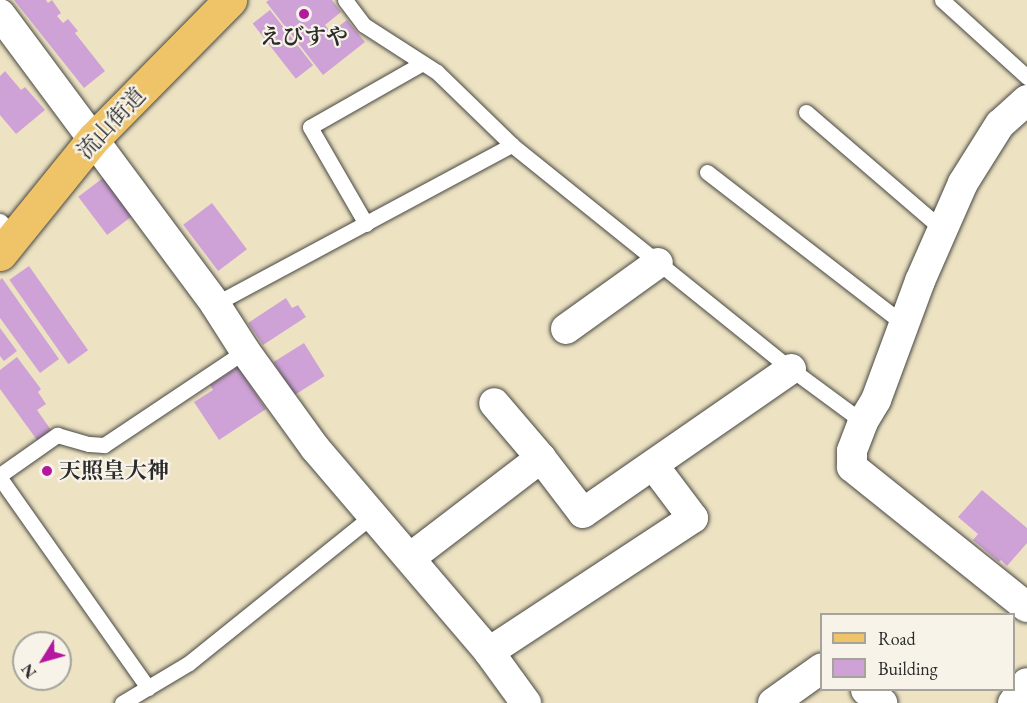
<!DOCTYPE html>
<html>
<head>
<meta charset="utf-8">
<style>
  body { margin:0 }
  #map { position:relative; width:1027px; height:703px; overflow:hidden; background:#ede3c3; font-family:"EB Garamond","Noto Serif JP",serif }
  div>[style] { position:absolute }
  .building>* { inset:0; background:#cea2d6; transform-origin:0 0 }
  .roads { filter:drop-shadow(0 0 2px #484742) drop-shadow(0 0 2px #484742) }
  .lane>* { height:15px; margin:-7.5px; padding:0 7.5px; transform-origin:7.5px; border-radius:7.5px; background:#fff }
  .street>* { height:30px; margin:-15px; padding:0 15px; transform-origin:15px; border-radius:15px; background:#fff }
  .primary>* { height:33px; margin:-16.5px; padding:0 16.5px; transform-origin:16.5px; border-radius:16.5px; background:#efc469 }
  .dots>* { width:16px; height:16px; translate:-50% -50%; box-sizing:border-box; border:3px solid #f7f3e8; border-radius:50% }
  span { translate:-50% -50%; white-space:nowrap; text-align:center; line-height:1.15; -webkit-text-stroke:4.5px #f7f3e8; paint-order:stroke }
  .poi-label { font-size:22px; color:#2b2b2b; font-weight:700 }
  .left { translate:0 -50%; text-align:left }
  .street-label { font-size:22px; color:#2b2b2b }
  .legend { position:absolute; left:820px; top:613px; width:195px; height:78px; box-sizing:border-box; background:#f7f3e8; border:2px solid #a5a39c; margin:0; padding:8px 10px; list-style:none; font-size:18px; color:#2b2b2b }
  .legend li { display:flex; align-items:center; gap:12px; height:30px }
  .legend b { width:30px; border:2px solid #a5a39c }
  .north { position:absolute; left:12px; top:631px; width:60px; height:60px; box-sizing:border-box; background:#f7f3e8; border:2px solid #a5a39c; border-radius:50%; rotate:233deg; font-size:16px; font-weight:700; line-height:24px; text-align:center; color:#2b2b2b }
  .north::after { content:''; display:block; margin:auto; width:21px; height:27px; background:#b5179e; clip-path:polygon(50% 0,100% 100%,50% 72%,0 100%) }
</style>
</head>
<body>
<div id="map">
  <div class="building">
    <i style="clip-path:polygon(14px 0,46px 0,48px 3px,52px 0,61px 13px,57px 16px,63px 23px,68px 19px,78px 31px,75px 33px,105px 71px,84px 88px)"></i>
    <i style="clip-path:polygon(269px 0,332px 0,341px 12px,325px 25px,331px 32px,347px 20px,365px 42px,323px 75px,266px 2px)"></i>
    <i style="left:270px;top:10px;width:70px;height:22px;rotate:52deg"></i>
    <i style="clip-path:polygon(5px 71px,21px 90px,25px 87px,45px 110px,16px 134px,0 115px,0 76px)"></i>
    <i style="left:103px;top:178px;width:48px;height:31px;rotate:53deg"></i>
    <i style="left:212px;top:203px;width:58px;height:36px;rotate:53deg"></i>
    <i style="left:29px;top:266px;width:103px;height:24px;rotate:55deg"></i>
    <i style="clip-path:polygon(2px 278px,59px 359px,40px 373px,0 318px,0 280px)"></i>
    <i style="clip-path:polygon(286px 298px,292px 308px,298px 305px,306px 317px,263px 345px,248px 323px)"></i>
    <i style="clip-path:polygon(0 328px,17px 351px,4px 361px,0 356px)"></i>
    <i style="left:304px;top:343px;width:39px;height:36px;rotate:58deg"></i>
    <i style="clip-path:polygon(17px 357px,41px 389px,38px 392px,46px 404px,37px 410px,51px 430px,37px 440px,0 389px,0 370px)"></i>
    <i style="clip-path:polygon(238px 367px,266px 409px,219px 440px,194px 402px,213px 390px,210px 385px)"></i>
    <i style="clip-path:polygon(982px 490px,1027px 528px,1027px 543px,1007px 566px,1001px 560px,999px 562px,973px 540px,978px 534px,958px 517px)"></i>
  </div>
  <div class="roads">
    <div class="lane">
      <i style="left:345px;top:0;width:31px;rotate:53deg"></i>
      <i style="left:364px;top:25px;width:87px;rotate:32.8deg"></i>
      <i style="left:437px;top:72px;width:105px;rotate:44.2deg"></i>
      <i style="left:512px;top:145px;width:358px;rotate:38.8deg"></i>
      <i style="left:791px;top:369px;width:89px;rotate:36.4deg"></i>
      <i style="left:942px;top:0;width:115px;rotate:42.2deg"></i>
      <i style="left:806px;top:112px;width:179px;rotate:40.7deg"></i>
      <i style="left:707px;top:172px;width:249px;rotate:37.7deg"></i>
      <i style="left:0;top:221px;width:21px;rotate:45deg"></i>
      <i style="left:366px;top:224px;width:112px;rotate:-120deg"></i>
      <i style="left:310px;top:127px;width:128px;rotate:-29.6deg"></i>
      <i style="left:215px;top:304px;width:337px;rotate:-28.2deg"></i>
      <i style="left:0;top:475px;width:70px;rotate:-35.1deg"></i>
      <i style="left:57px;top:435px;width:33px;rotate:16deg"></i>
      <i style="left:89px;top:444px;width:15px;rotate:4deg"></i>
      <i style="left:104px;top:445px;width:169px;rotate:-33.7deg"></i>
      <i style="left:0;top:478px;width:257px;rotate:54.8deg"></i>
      <i style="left:122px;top:703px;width:78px;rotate:-30.8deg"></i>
      <i style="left:189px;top:663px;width:236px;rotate:-38.8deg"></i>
    </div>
    <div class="street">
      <i style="left:0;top:14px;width:361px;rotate:53.4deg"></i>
      <i style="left:215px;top:304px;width:56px;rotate:57.4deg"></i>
      <i style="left:245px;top:351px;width:120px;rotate:54.2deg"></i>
      <i style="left:315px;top:448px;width:268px;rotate:49.5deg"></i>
      <i style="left:489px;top:652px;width:63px;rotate:54deg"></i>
      <i style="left:1027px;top:100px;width:36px;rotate:138deg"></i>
      <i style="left:1000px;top:124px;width:70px;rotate:122.1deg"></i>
      <i style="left:963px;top:183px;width:107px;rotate:113.7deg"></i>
      <i style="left:920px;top:281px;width:127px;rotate:110.3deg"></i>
      <i style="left:876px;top:400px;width:26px;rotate:121deg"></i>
      <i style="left:863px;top:422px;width:31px;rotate:111deg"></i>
      <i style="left:852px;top:451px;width:16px;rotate:90deg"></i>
      <i style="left:852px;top:467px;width:224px;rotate:38.7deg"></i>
      <i style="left:566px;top:329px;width:113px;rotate:-35.7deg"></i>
      <i style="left:541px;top:458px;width:69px;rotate:52.6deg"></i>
      <i style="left:583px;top:513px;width:253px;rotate:-34.7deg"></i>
      <i style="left:410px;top:558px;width:165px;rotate:-37.4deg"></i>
      <i style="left:541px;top:458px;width:72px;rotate:-130.5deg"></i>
      <i style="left:489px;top:652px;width:244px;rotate:-33.3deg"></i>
      <i style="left:693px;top:518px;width:66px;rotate:-127deg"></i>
      <i style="left:866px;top:690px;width:21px;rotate:39deg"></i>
      <i style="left:773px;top:703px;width:60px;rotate:-35.5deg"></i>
      <i style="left:1013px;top:703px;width:24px;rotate:-55deg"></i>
    </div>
    <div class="primary">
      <i style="left:0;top:254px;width:149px;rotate:-51deg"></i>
      <i style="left:94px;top:138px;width:194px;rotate:-45.4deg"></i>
    </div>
  </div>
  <div class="dots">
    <i style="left:304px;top:14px;background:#b5179e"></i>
    <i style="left:47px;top:471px;background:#b5179e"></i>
  </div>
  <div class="poi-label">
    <span style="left:304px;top:37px">えびすや</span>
    <span class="left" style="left:59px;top:471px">天照皇大神</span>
  </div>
  <div class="street-label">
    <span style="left:111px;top:123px;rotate:-47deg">流山街道</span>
  </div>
  <ul class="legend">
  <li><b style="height:8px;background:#efc469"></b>Road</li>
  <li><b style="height:16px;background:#cea2d6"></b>Building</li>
  </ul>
  <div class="north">N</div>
</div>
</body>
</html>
